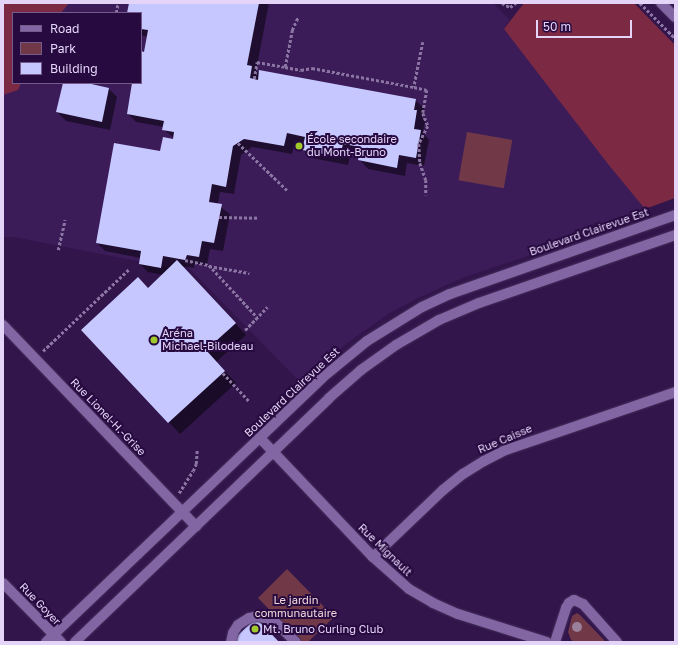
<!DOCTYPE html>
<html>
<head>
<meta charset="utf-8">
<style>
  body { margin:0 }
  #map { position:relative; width:678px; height:645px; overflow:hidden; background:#31154b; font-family:"Golos Text",sans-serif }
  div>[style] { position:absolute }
  .built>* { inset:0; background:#3b1c59 }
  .green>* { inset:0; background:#713948; transform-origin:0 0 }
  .forest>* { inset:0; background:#7c2a44 }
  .shadow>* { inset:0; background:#0007 }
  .building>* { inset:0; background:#c6c7ff }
  .path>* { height:2.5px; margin-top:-1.25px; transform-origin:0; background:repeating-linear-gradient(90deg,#8b75a2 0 3px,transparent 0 5px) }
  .roads { filter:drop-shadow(0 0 1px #462f5c) drop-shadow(0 0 1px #462f5c) }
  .minor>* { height:10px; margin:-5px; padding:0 5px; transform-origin:5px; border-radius:5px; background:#8266a4 }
  .trees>* { width:10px; height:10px; margin:-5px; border-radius:50%; background:#9b809b }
  .dots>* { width:11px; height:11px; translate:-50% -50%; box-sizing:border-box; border:2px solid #270a40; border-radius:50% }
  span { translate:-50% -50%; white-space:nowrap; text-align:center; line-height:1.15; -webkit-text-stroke:4px #270a40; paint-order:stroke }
  .poi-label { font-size:11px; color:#e4d5f8 }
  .left { translate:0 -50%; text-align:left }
  .street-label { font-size:11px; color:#e4d5f8 }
  .park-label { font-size:11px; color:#f1d7dc }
  .frame { position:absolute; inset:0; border:4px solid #e4d5f8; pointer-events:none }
  .legend { position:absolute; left:12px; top:12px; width:130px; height:72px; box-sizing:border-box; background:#270a40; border:1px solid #735b8a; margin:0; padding:5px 7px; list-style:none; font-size:12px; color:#e4d5f8 }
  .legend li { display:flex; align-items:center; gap:8px; height:20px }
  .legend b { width:20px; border:1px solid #735b8a }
  .scale { position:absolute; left:536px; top:20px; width:96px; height:18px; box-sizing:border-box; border:2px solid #e4d5f8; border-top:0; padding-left:5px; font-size:12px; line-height:14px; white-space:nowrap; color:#e4d5f8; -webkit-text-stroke:3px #270a40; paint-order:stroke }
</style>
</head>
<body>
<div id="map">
  <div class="built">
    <i style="clip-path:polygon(evenodd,3px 3px,493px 3px,510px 20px,504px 29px,645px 209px,601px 224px,597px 222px,547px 245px,545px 250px,462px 278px,414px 300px,388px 314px,346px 344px,301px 383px,184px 263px,177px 262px,168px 267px,14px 237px,3px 237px,3px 3px,13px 13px,141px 13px,141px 83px,13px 83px,13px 13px)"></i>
  </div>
  <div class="green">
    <i style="left:467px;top:132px;width:46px;height:49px;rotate:10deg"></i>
    <i style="clip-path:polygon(287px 569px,334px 617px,308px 642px,301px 642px,258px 598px)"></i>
    <i style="clip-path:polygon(577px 613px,580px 615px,606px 642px,576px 642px,571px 640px,568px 632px,572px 616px)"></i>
  </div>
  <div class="forest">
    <i style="clip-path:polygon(3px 3px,69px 3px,61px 13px,13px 13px,13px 83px,21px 83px,18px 90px,3px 95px)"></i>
    <i style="clip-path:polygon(524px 3px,634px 3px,675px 45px,675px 198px,645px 209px,608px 164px,504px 29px)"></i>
  </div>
  <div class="shadow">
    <i style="clip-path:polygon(130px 3px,269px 3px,256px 71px,260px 74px,415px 100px,424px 108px,422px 117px,425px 120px,423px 133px,429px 140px,424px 166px,407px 163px,405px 176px,368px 169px,360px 160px,361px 153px,351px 152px,348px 165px,312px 158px,303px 150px,304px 143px,295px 141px,292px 154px,252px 147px,241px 155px,234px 194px,220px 192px,218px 205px,230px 214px,223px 251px,210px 249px,207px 265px,195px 263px,194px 268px,182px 266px,246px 335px,216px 362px,236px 383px,180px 434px,82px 330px,148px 289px,163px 275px,148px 272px,140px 264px,141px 258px,105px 251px,97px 243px,161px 152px,174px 138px,163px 129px,164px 127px,136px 122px,128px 114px,133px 86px,130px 83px,141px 83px,141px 52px,145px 53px,148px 37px,141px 35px,141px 13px,128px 13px)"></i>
    <i style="clip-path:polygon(64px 83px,82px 83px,109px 89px,117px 97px,110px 130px,66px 121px,57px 112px)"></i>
  </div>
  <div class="building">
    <i style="clip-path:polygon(129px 3px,259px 3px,247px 65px,252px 66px,250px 78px,258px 80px,259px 70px,416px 99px,414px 110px,417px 110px,414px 129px,421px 130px,416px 158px,399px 155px,397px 168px,358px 160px,361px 147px,343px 144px,340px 157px,302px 150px,305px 137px,287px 133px,284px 146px,244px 139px,233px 146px,226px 187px,212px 184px,209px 202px,222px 204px,214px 243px,202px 241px,199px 257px,187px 255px,185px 260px,163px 256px,161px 268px,139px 264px,141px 251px,96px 243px,114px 143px,160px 151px,163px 137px,173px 139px,174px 132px,162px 130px,164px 121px,127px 114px,132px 83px,141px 83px,141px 51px,144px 52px,148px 30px,141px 29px,141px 13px,127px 13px)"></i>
    <i style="clip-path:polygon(63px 83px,87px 83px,109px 88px,102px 122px,56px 112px)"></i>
    <i style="clip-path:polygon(177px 260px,236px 323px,206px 350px,225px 371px,168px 423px,81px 330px,138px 277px,148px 288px)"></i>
    <i style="clip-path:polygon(256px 618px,279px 642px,236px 642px,234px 639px)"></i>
  </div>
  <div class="path">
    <i style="left:502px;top:3px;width:9px;rotate:27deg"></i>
    <i style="left:510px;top:7px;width:7px;rotate:-34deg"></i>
    <i style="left:640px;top:3px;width:49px;rotate:45deg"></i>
    <i style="left:116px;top:13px;width:10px;rotate:-79deg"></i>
    <i style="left:423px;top:42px;width:46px;rotate:101.3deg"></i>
    <i style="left:414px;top:87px;width:13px;rotate:13deg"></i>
    <i style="left:427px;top:90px;width:23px;rotate:100deg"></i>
    <i style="left:423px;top:113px;width:14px;rotate:69deg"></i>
    <i style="left:428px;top:126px;width:20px;rotate:117deg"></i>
    <i style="left:419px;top:144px;width:19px;rotate:87deg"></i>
    <i style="left:420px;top:163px;width:18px;rotate:71deg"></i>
    <i style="left:426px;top:180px;width:15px;rotate:90deg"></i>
    <i style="left:285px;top:67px;width:16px;rotate:11deg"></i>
    <i style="left:301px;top:70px;width:11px;rotate:-10deg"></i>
    <i style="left:312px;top:68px;width:104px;rotate:10.6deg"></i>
    <i style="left:254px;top:79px;width:17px;rotate:-80deg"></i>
    <i style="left:257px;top:62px;width:28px;rotate:10deg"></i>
    <i style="left:285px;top:67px;width:38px;rotate:-79deg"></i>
    <i style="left:292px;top:30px;width:14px;rotate:-65deg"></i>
    <i style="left:238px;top:143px;width:68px;rotate:43.8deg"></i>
    <i style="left:219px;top:217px;width:39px;rotate:1deg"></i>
    <i style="left:58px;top:250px;width:31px;rotate:-77deg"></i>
    <i style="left:185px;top:260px;width:25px;rotate:12deg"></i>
    <i style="left:209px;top:265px;width:71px;rotate:47.3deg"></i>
    <i style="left:209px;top:266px;width:41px;rotate:9.9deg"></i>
    <i style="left:245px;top:330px;width:32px;rotate:-46deg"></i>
    <i style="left:43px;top:351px;width:119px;rotate:-43.6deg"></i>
    <i style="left:223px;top:373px;width:38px;rotate:47deg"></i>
    <i style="left:179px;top:493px;width:26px;rotate:-58deg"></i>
    <i style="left:193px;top:471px;width:8px;rotate:-67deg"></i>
    <i style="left:196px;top:464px;width:15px;rotate:-86deg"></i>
  </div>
  <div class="roads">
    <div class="minor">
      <i style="left:661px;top:3px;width:20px;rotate:45deg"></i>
      <i style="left:3px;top:325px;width:279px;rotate:46.2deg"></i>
      <i style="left:260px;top:438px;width:164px;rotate:46.5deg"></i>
      <i style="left:373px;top:557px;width:48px;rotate:41.6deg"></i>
      <i style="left:409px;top:589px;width:28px;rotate:30deg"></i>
      <i style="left:433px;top:603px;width:27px;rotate:24deg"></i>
      <i style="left:458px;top:614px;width:93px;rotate:17.5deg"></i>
      <i style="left:373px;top:557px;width:97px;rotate:-43.7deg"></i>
      <i style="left:443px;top:490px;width:26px;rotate:-39deg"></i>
      <i style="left:463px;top:474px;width:25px;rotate:-32deg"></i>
      <i style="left:484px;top:461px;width:25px;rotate:-27deg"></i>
      <i style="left:506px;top:450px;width:179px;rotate:-18.9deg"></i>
      <i style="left:3px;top:583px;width:83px;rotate:45.5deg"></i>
      <i style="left:46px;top:642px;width:382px;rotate:-43.7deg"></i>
      <i style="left:322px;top:378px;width:58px;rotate:-39.4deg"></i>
      <i style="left:367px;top:341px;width:65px;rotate:-31.7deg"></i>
      <i style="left:422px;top:307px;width:31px;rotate:-25deg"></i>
      <i style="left:450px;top:294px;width:238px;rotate:-19.3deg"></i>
      <i style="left:75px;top:642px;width:352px;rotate:-43.8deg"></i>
      <i style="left:329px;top:398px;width:43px;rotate:-41.2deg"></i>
      <i style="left:361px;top:370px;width:43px;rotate:-35.5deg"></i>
      <i style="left:396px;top:345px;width:50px;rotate:-30.2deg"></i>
      <i style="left:439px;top:320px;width:43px;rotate:-23deg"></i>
      <i style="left:479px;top:303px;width:207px;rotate:-19.1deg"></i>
      <i style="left:231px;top:642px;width:9px;rotate:-77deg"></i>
      <i style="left:233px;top:633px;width:9px;rotate:-58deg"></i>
      <i style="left:238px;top:625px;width:13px;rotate:-32deg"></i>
      <i style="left:249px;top:618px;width:9px;rotate:-13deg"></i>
      <i style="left:258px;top:616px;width:18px;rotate:19deg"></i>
      <i style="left:275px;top:622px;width:29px;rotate:44deg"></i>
      <i style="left:555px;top:642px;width:36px;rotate:-72deg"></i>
      <i style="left:566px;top:608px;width:6px;rotate:-59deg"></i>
      <i style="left:569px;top:603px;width:6px;rotate:-31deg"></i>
      <i style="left:574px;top:600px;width:10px;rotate:24deg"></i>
      <i style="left:583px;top:604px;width:51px;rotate:48.2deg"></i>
    </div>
  </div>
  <div class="trees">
    <i style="left:577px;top:627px"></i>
  </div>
  <div class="dots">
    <i style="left:299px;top:146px;background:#a0c92c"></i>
    <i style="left:154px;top:340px;background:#a0c92c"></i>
    <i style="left:255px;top:629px;background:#a0c92c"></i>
  </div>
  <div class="poi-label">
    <span class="left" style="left:307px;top:146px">École secondaire<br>du Mont-Bruno</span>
    <span class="left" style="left:162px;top:340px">Aréna<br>Michael-Bilodeau</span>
    <span class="left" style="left:263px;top:629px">Mt. Bruno Curling Club</span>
  </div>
  <div class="street-label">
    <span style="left:589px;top:232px;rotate:-19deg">Boulevard Clairevue Est</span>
    <span style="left:292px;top:392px;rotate:-43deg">Boulevard Clairevue Est</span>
    <span style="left:108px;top:417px;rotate:46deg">Rue Lionel-H.-Grise</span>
    <span style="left:505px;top:439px;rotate:-23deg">Rue Caisse</span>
    <span style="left:385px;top:550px;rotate:44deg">Rue Mignault</span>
    <span style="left:40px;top:604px;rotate:46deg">Rue Goyer</span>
  </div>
  <div class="park-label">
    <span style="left:296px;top:607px">Le jardin<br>communautaire</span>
  </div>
  <div class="frame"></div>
  <ul class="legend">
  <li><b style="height:5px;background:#8266a4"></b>Road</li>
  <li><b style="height:11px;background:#713948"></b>Park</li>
  <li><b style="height:11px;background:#c6c7ff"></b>Building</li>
  </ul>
  <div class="scale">50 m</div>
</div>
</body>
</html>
